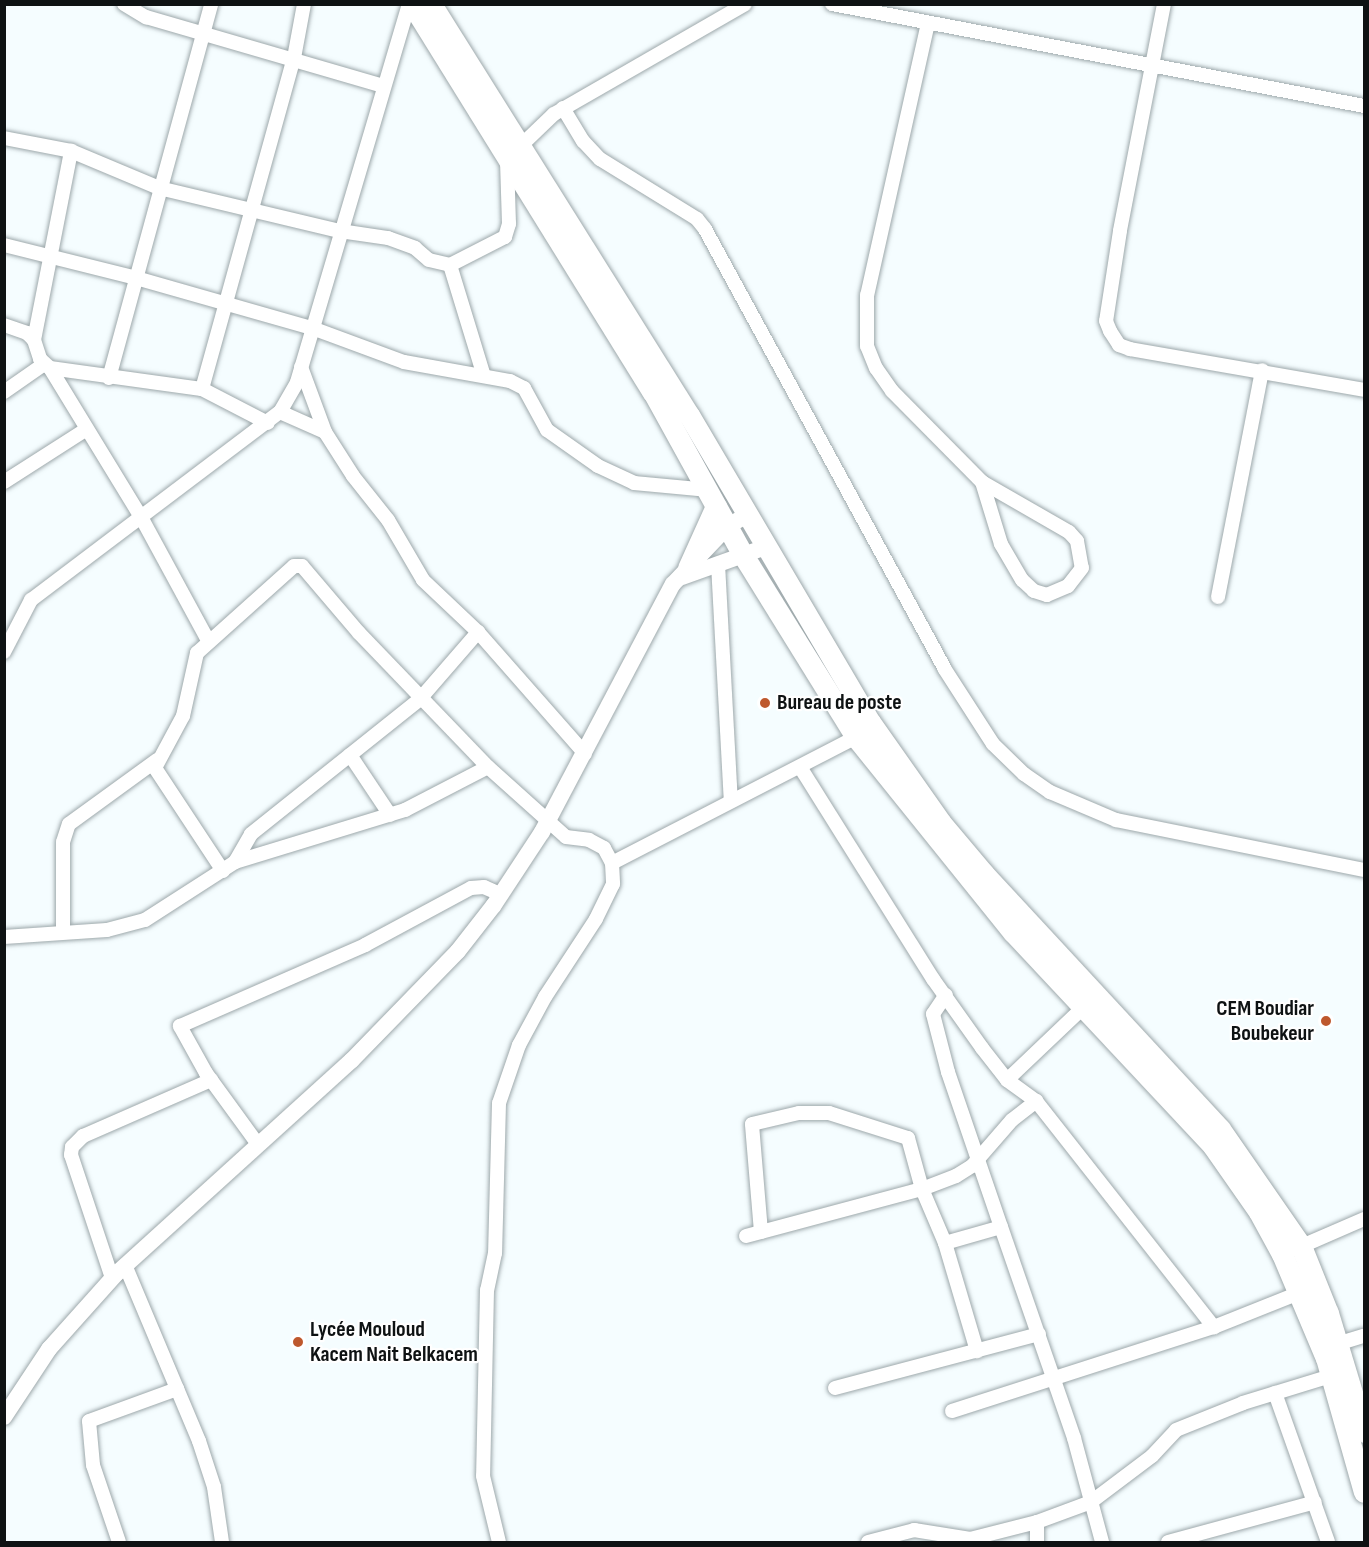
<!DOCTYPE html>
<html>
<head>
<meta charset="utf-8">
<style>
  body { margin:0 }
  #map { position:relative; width:1369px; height:1547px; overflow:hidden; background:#f5fdff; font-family:"Sofia Sans Condensed",sans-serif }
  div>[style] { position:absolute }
  .roads { filter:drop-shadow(0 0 2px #9da8ab) drop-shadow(0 0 2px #9da8ab) }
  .minor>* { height:14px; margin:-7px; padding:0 7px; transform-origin:7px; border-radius:7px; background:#fff }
  .tertiary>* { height:16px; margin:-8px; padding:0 8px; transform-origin:8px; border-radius:8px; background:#fff }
  .primary>* { height:21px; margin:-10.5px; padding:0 10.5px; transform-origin:10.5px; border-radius:10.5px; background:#fff }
  .dots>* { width:16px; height:16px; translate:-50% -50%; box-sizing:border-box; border:3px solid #fff; border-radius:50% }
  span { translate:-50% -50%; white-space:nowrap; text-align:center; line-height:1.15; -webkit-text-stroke:4.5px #fff; paint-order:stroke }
  .poi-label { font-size:22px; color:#0e1213; font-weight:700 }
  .left { translate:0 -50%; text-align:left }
  .right { translate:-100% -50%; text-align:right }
  .frame { position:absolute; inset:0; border:6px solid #0e1213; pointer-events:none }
</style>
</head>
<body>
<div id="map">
  <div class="roads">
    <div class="minor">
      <i style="left:124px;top:4px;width:26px;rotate:31deg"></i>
      <i style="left:146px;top:17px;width:248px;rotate:16.2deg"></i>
      <i style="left:832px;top:4px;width:542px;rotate:10.85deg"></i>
      <i style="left:1164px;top:4px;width:231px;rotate:101deg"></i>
      <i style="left:1120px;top:231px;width:91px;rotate:98.8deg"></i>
      <i style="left:1106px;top:321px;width:11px;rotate:68deg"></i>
      <i style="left:1110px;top:331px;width:17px;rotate:57deg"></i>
      <i style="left:1119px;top:345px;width:12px;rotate:20deg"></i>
      <i style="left:1130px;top:349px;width:238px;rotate:9.9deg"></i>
      <i style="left:928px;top:23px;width:279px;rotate:102.6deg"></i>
      <i style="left:867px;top:295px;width:51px;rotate:90deg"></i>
      <i style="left:867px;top:346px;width:24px;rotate:68deg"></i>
      <i style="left:876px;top:368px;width:28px;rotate:55deg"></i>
      <i style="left:892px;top:391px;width:128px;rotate:45.3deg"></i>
      <i style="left:982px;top:482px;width:100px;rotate:29.9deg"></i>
      <i style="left:1069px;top:532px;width:12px;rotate:48deg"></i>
      <i style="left:1077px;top:541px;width:27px;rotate:80deg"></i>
      <i style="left:1082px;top:568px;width:23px;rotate:128deg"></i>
      <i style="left:1068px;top:586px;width:23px;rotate:157deg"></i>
      <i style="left:1047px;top:595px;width:14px;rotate:-163deg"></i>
      <i style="left:1034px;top:591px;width:16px;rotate:-137deg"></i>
      <i style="left:1022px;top:580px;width:42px;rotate:-120.3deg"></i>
      <i style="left:1001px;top:544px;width:65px;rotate:-107deg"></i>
      <i style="left:563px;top:108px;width:39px;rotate:59deg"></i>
      <i style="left:583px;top:141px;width:25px;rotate:47deg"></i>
      <i style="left:600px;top:159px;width:114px;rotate:31.7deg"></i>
      <i style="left:697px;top:219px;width:13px;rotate:51deg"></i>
      <i style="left:705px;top:229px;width:500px;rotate:61.4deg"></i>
      <i style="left:944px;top:668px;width:90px;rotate:57.2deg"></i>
      <i style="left:993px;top:744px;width:43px;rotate:44.1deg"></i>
      <i style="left:1024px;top:774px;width:32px;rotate:35deg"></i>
      <i style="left:1050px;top:792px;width:72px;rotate:23deg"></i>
      <i style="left:1116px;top:820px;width:253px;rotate:11.4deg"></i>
      <i style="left:4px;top:138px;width:68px;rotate:11deg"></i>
      <i style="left:71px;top:151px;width:95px;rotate:22.8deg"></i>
      <i style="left:159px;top:188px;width:186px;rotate:13.4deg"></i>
      <i style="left:340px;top:231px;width:49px;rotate:8.3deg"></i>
      <i style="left:388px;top:238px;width:29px;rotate:20deg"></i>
      <i style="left:415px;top:248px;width:18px;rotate:41deg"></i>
      <i style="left:429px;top:260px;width:22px;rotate:13deg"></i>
      <i style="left:450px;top:265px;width:62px;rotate:-27deg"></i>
      <i style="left:505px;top:237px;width:14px;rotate:-73deg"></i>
      <i style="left:509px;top:224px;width:65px;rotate:-91.8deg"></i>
      <i style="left:507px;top:159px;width:65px;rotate:-43.8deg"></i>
      <i style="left:554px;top:114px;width:220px;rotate:-29.9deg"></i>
      <i style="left:4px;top:245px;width:136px;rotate:14deg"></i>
      <i style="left:136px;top:278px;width:183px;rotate:15.9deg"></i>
      <i style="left:312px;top:328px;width:98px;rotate:20.3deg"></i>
      <i style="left:404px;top:362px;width:108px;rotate:10.2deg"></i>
      <i style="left:510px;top:381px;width:16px;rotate:27deg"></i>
      <i style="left:524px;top:388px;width:48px;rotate:61.3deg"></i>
      <i style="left:547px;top:430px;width:62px;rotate:35.2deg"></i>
      <i style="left:598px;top:466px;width:40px;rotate:25deg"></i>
      <i style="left:634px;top:483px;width:75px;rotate:5.3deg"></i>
      <i style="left:450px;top:265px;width:116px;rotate:73deg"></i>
      <i style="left:4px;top:325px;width:24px;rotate:19deg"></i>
      <i style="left:27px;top:333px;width:10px;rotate:45deg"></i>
      <i style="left:34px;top:340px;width:20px;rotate:72deg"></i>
      <i style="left:40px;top:359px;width:13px;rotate:42deg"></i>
      <i style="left:50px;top:368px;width:153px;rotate:7.9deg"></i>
      <i style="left:202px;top:389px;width:74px;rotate:27.3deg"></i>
      <i style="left:34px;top:340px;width:193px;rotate:-78.9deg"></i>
      <i style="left:301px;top:367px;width:69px;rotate:69.7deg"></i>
      <i style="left:325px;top:432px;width:52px;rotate:57.5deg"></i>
      <i style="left:353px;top:476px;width:56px;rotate:51.5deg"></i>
      <i style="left:388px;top:520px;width:69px;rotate:59.7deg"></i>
      <i style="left:423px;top:580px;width:76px;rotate:43.4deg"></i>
      <i style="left:50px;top:368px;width:175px;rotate:58.6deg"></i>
      <i style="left:141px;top:517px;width:142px;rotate:61.5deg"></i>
      <i style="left:109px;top:378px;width:388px;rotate:-74.7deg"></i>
      <i style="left:202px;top:389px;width:344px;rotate:-74.5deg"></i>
      <i style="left:294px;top:58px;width:55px;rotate:-79.5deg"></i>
      <i style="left:4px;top:392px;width:49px;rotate:-35deg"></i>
      <i style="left:280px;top:412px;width:49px;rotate:24deg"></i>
      <i style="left:4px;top:482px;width:98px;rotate:-32.6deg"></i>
      <i style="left:718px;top:564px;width:237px;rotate:86.9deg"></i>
      <i style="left:1218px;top:597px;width:231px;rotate:-79deg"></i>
      <i style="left:4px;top:652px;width:59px;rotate:-62.6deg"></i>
      <i style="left:31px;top:600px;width:312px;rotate:-37.1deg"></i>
      <i style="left:280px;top:412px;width:34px;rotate:-60deg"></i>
      <i style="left:297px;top:382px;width:394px;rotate:-73.5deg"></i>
      <i style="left:350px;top:755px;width:72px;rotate:56.3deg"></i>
      <i style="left:800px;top:767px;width:250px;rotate:57.9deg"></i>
      <i style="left:933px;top:979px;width:85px;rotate:54.6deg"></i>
      <i style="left:982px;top:1048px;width:41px;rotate:52deg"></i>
      <i style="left:1007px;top:1080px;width:36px;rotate:36deg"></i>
      <i style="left:1036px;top:1101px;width:288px;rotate:51.8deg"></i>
      <i style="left:235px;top:862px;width:32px;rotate:-60deg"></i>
      <i style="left:251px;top:834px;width:216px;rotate:-38.6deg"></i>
      <i style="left:420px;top:699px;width:89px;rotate:-49.1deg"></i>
      <i style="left:478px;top:632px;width:162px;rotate:48.7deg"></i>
      <i style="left:612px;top:863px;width:275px;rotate:-27.3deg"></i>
      <i style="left:223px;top:871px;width:123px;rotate:-123.4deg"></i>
      <i style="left:155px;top:768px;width:59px;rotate:-61.7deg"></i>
      <i style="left:183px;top:716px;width:65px;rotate:-77.5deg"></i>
      <i style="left:197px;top:653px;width:130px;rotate:-41.9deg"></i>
      <i style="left:294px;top:566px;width:8px"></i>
      <i style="left:302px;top:566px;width:88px;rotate:49.6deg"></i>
      <i style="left:359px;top:633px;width:186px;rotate:46.1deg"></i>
      <i style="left:63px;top:932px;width:90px;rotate:-90deg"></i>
      <i style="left:63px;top:842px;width:19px;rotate:-72deg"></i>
      <i style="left:69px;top:824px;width:109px;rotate:-36deg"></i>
      <i style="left:4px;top:937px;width:103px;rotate:-3.9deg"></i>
      <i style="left:107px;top:930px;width:39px;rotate:-15deg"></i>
      <i style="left:145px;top:920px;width:107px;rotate:-32.8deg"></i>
      <i style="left:235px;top:862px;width:178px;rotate:-17deg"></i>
      <i style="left:405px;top:810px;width:93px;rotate:-27.4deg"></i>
      <i style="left:488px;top:767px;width:105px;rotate:41.9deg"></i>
      <i style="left:566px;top:837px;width:23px;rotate:7deg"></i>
      <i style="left:589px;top:840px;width:17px;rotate:28deg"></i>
      <i style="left:604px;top:848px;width:17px;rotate:62deg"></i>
      <i style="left:612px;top:863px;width:21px;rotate:87deg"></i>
      <i style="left:613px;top:884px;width:39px;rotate:116deg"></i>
      <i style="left:596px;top:919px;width:93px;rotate:123.2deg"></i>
      <i style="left:545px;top:997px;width:55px;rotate:118.4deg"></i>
      <i style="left:519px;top:1045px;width:61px;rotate:109deg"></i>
      <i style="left:499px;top:1103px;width:150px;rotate:91.5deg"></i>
      <i style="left:495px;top:1253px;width:38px;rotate:102deg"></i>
      <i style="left:487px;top:1290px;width:186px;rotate:91.2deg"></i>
      <i style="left:483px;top:1476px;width:68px;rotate:76.4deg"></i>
      <i style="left:1007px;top:1080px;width:113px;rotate:-43.6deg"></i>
      <i style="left:257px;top:1143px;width:87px;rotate:-126.1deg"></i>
      <i style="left:206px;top:1073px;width:54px;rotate:-119deg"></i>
      <i style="left:180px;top:1026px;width:202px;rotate:-23.6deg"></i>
      <i style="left:365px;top:945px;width:120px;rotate:-28.3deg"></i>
      <i style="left:471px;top:888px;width:13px;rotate:-4deg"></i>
      <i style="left:484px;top:887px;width:17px;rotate:24deg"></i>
      <i style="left:1001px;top:1227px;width:223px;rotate:70.9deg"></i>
      <i style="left:1074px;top:1438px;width:108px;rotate:74.9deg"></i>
      <i style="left:761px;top:1232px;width:108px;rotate:-94.8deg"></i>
      <i style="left:752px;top:1124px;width:48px;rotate:-13.2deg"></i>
      <i style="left:799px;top:1113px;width:30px"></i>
      <i style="left:829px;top:1113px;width:83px;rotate:17.6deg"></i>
      <i style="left:908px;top:1138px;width:53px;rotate:74.6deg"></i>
      <i style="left:922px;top:1189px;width:59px;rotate:66.9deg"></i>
      <i style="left:945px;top:1243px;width:58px;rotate:-15.9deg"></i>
      <i style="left:1001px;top:1227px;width:164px;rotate:-108.9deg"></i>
      <i style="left:948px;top:1072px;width:60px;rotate:-104.5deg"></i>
      <i style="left:933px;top:1014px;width:23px;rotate:-56deg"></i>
      <i style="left:746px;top:1236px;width:182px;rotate:-15deg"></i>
      <i style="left:922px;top:1189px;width:36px;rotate:-21deg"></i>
      <i style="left:956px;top:1176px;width:19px;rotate:-32deg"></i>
      <i style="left:972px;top:1166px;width:61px;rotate:-49deg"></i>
      <i style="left:1012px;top:1120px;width:31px;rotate:-38deg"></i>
      <i style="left:945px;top:1243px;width:113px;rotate:73.5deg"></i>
      <i style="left:1295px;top:1249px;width:75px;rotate:-23.5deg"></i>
      <i style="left:125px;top:1265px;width:191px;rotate:67.2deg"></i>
      <i style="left:199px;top:1441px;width:48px;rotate:71.9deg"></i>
      <i style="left:214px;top:1487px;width:56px;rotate:81.7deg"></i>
      <i style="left:112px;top:1278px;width:130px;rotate:-108.4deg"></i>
      <i style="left:71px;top:1155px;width:8px;rotate:-83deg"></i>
      <i style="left:72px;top:1147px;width:16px;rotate:-45deg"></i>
      <i style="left:83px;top:1136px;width:140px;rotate:-23.6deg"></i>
      <i style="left:1337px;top:1344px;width:28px;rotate:-17deg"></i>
      <i style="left:835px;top:1388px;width:211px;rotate:-14.8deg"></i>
      <i style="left:1275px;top:1393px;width:158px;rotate:70.4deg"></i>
      <i style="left:952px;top:1411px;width:275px;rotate:-17.8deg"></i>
      <i style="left:1214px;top:1327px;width:92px;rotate:-21.8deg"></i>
      <i style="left:1037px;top:1522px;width:20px;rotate:90deg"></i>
      <i style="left:119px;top:1542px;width:81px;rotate:-108.7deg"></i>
      <i style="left:93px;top:1465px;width:44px;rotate:-95.2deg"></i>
      <i style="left:89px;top:1421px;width:94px;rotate:-20deg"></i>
      <i style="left:868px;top:1542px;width:48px;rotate:-14.6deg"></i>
      <i style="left:914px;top:1530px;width:57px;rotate:9.1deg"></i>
      <i style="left:970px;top:1539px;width:69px;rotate:-14.2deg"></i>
      <i style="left:1037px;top:1522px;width:58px;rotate:-20.3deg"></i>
      <i style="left:1091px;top:1502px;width:76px;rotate:-37deg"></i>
      <i style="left:1152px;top:1456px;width:35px;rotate:-47deg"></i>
      <i style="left:1176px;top:1430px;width:72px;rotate:-21.9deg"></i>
      <i style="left:1243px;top:1403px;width:92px;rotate:-17.1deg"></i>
      <i style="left:1168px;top:1542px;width:152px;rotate:-15.2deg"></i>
    </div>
    <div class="tertiary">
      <i style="left:682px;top:577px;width:89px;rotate:-19.7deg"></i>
      <i style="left:4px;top:1417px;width:82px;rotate:-56.5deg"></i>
      <i style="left:49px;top:1349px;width:102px;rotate:-48.2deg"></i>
      <i style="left:117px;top:1273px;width:316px;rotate:-42.2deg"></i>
      <i style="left:351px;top:1061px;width:153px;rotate:-45.8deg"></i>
      <i style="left:458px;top:951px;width:58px;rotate:-52deg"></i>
      <i style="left:494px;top:905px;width:87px;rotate:-56.7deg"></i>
      <i style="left:542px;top:832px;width:280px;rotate:-62.2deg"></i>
      <i style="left:673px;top:584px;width:80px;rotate:-46.5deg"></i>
      <i style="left:728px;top:526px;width:22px;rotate:-30deg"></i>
    </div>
    <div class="primary">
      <i style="left:412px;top:4px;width:457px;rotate:58.2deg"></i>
      <i style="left:653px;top:392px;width:186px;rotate:61.1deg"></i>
      <i style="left:743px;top:555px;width:214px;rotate:58.2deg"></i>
      <i style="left:856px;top:737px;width:250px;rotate:51.2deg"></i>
      <i style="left:1013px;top:932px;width:293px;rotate:46.9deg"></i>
      <i style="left:1213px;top:1146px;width:80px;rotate:55.1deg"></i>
      <i style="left:1259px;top:1212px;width:48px;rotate:61.3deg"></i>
      <i style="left:1282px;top:1254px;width:113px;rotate:67.1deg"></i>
      <i style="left:1326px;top:1358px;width:139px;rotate:74.2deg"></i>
      <i style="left:431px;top:4px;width:485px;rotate:57.9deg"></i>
      <i style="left:689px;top:415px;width:356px;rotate:59.5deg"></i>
      <i style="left:870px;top:722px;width:123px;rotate:54.9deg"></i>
      <i style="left:941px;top:823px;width:67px;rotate:49.9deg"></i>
      <i style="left:984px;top:874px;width:347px;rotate:47.2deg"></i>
      <i style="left:1220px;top:1129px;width:142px;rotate:55.3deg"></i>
      <i style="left:1301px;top:1246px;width:72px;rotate:68.1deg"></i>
      <i style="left:1328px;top:1313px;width:124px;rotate:73.2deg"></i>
      <i style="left:688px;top:568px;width:68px;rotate:-65.7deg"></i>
    </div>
  </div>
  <div class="dots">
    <i style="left:765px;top:703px;background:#be582d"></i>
    <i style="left:1326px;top:1021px;background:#be582d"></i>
    <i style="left:298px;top:1342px;background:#be582d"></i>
  </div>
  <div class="poi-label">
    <span class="left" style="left:777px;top:703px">Bureau de poste</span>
    <span class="right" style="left:1314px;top:1021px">CEM Boudiar<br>Boubekeur</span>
    <span class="left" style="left:310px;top:1342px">Lycée Mouloud<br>Kacem Nait Belkacem</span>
  </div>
  <div class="frame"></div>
</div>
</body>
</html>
